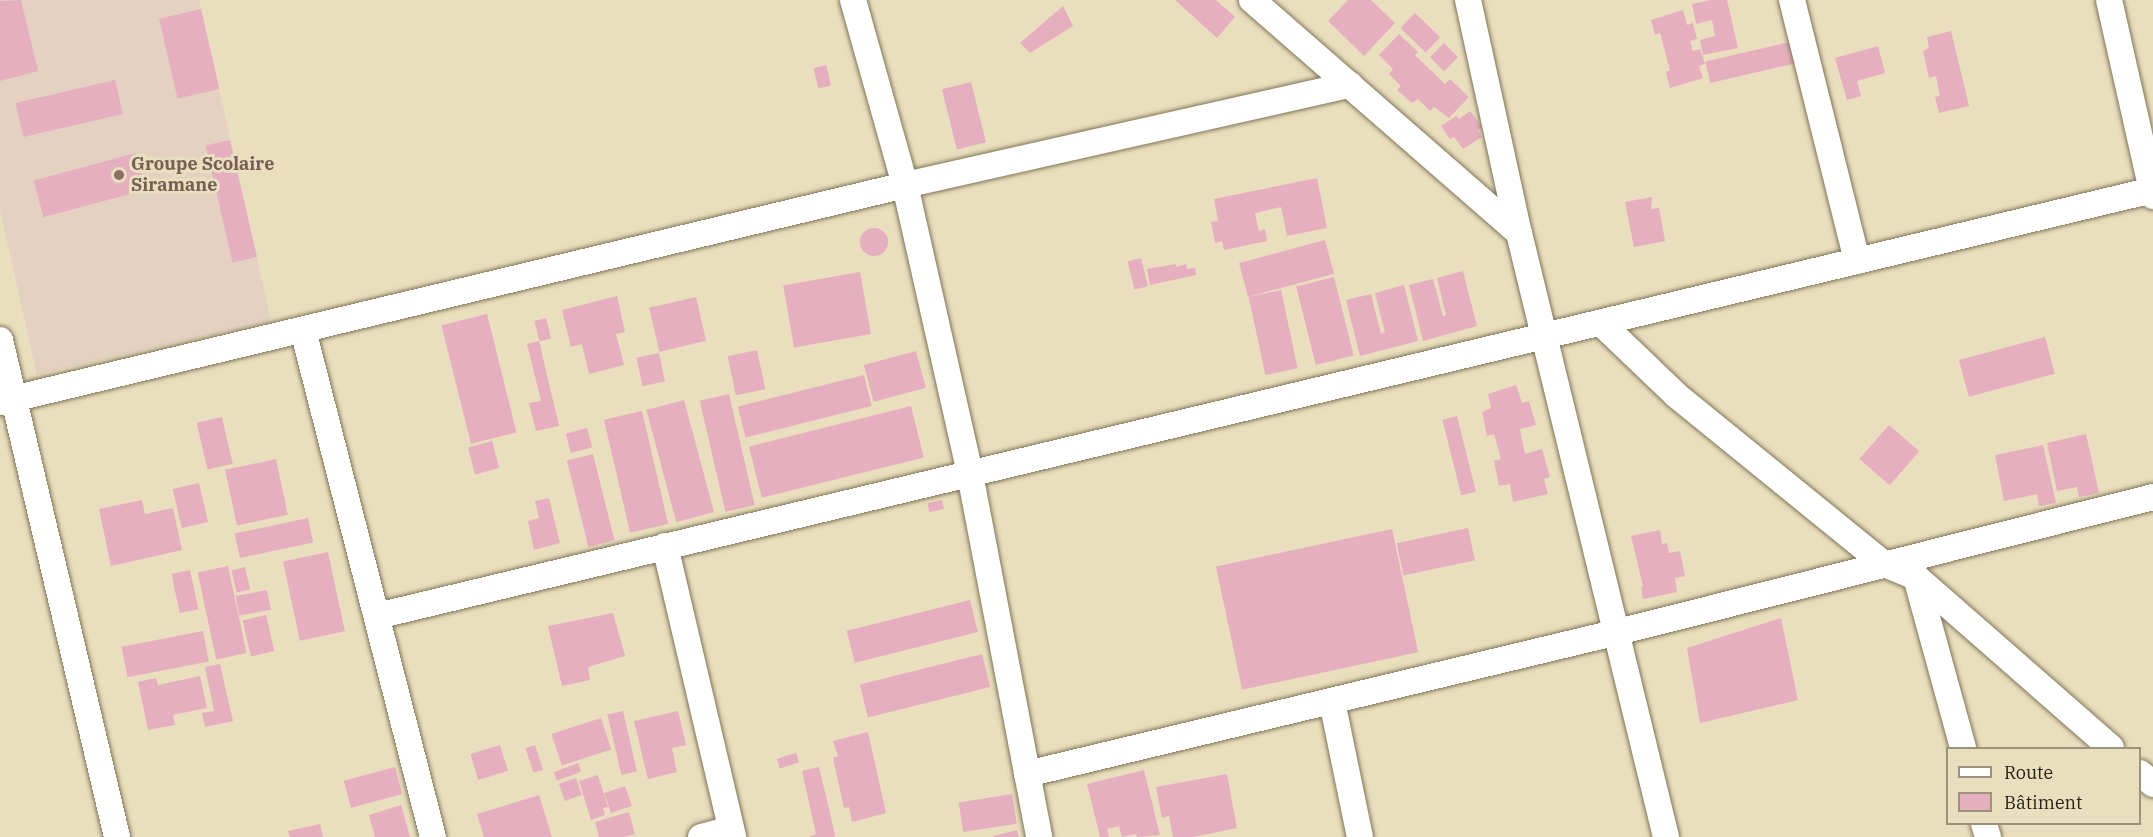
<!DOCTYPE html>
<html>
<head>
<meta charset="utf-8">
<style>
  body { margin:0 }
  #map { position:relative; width:2153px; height:837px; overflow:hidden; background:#e9debd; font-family:"IBM Plex Serif",serif }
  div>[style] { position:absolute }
  .education>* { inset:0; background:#e4d1c2 }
  .building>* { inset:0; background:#e6afbf; transform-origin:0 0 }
  .round { border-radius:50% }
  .roads { filter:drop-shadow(0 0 2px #7f7657) drop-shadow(0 0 2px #7f7657) }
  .minor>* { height:26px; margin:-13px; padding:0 13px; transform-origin:13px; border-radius:13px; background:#fff }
  .dots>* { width:16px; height:16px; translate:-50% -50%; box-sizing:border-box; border:3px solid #e9debd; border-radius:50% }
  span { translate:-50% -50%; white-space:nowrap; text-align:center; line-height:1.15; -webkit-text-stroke:6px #e9debd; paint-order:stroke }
  .education-label { font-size:18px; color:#785e54; font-weight:700 }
  .left { translate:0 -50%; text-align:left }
  .legend { position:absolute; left:1946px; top:747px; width:195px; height:78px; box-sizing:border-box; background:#e9debd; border:2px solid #9b937a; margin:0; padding:8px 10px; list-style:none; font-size:18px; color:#262215 }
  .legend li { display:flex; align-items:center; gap:12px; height:30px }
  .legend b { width:30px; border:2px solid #9b937a }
</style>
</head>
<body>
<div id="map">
  <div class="education">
    <i style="clip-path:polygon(0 0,199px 0,271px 321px,37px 375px,0 210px)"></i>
  </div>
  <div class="building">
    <i style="clip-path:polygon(21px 0,38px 71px,0 81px,0 1px)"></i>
    <i style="clip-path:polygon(1175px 0,1216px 0,1235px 17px,1217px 38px)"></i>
    <i style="clip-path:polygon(1348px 0,1371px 0,1395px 23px,1364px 56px,1328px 21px)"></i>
    <i style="clip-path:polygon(1711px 0,1727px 0,1738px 48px,1703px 55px,1700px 40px,1715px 36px,1712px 20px,1696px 24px,1692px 4px)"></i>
    <i style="clip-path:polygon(1063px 6px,1073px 26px,1030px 53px,1020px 43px)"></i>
    <i style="left:201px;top:9px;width:82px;height:43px;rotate:77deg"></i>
    <i style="clip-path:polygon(1683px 10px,1687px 25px,1693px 23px,1697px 39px,1690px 41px,1693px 51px,1700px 49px,1705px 64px,1699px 66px,1703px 78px,1670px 88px,1666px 72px,1670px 70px,1666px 55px,1660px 33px,1655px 35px,1651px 20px)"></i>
    <i style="left:1415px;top:13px;width:35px;height:21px;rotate:44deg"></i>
    <i style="clip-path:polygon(1951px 31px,1969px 106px,1939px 113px,1935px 97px,1940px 96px,1936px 76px,1929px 78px,1923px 51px,1929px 48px,1927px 37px)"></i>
    <i style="clip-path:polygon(1399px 34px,1418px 52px,1415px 55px,1445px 84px,1450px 79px,1469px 97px,1449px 118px,1434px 107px,1430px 111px,1418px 99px,1412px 103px,1397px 90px,1401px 86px,1389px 74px,1393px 69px,1379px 55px)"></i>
    <i style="left:1794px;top:41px;width:22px;height:91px;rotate:77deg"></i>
    <i style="left:1444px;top:43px;width:20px;height:20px;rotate:45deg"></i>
    <i style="clip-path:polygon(1878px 46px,1885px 73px,1857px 81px,1861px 96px,1847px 100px,1835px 58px)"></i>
    <i style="left:826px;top:65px;width:21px;height:13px;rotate:76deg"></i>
    <i style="left:115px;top:80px;width:35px;height:102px;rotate:77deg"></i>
    <i style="left:971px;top:82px;width:62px;height:30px;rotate:76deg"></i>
    <i style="clip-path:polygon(1470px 111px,1482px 127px,1478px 130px,1482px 137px,1463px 149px,1454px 137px,1450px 139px,1441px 126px,1456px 116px,1459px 119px)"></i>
    <i style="left:230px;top:140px;width:120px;height:25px;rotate:77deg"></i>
    <i style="left:136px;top:153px;width:38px;height:106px;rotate:75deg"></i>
    <i style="clip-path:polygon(1317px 178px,1327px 228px,1287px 236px,1281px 207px,1255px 213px,1259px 231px,1265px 229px,1267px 241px,1224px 250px,1222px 241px,1215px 243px,1211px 222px,1218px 221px,1214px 199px)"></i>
    <i style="clip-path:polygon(1652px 197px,1651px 209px,1659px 208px,1665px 241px,1634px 247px,1625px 202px)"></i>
    <i class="round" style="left:860px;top:228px;width:28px;height:28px"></i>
    <i style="left:1325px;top:240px;width:35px;height:89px;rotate:75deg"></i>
    <i style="left:1141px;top:258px;width:29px;height:14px;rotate:76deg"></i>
    <i style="clip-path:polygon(1176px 264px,1176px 267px,1186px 264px,1187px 269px,1195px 268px,1196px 275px,1150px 285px,1147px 269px)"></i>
    <i style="clip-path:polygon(1463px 271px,1477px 326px,1423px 341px,1409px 285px,1433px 279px,1443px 316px,1446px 315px,1437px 278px)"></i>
    <i style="left:860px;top:272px;width:63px;height:78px;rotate:80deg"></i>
    <i style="left:1334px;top:277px;width:81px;height:39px;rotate:76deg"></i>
    <i style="clip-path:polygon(1404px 285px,1418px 341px,1360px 356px,1346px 300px,1371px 294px,1381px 334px,1385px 332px,1375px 293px)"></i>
    <i style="left:1281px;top:290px;width:80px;height:33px;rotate:78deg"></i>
    <i style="clip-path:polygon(617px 296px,625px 332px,616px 334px,624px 365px,589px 374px,582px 344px,571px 347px,562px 310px)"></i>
    <i style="left:696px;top:297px;width:45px;height:48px;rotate:77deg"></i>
    <i style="left:487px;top:314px;width:122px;height:47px;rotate:76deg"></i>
    <i style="left:546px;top:318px;width:21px;height:12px;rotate:76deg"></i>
    <i style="left:2045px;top:337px;width:38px;height:89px;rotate:75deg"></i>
    <i style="clip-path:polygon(539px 341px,559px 426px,536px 431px,529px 403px,541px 401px,527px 344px)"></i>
    <i style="left:757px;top:350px;width:40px;height:30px;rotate:78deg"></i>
    <i style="left:916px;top:351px;width:38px;height:54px;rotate:75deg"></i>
    <i style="left:659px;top:353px;width:29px;height:23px;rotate:78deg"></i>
    <i style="left:864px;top:375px;width:32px;height:130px;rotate:76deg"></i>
    <i style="clip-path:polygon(1516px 385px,1522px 403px,1529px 401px,1536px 425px,1520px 429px,1525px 454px,1542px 449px,1550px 477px,1544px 479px,1548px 494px,1513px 502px,1510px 484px,1499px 486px,1494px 461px,1501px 459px,1494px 434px,1487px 436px,1482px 412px,1491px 408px,1488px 394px)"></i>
    <i style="left:729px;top:394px;width:114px;height:30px;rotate:77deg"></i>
    <i style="left:684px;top:400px;width:116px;height:39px;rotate:75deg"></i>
    <i style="left:911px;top:406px;width:53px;height:167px;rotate:76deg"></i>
    <i style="left:642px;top:411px;width:116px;height:39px;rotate:77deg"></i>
    <i style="left:1457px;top:416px;width:78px;height:15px;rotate:76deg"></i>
    <i style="left:222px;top:417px;width:48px;height:26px;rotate:77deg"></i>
    <i style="left:1889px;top:425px;width:40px;height:45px;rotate:41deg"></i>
    <i style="left:587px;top:428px;width:20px;height:22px;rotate:75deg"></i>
    <i style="clip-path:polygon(2086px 434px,2099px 493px,2079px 497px,2077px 487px,2057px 491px,2047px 443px)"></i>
    <i style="left:492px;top:441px;width:28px;height:25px;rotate:75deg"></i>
    <i style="clip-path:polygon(2043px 445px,2056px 503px,2039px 506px,2037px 494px,2004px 501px,1995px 455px)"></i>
    <i style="left:593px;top:454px;width:89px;height:27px;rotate:76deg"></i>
    <i style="left:276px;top:459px;width:57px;height:52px;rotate:78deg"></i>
    <i style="left:199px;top:483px;width:40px;height:27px;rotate:77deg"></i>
    <i style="clip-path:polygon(549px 498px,560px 543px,534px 550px,528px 521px,539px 518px,535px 501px)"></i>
    <i style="clip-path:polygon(142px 500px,145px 514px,173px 508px,182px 550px,111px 566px,99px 509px)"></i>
    <i style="left:942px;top:500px;width:9px;height:15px;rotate:77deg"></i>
    <i style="left:308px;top:518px;width:25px;height:75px;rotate:78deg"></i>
    <i style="left:1468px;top:528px;width:33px;height:73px;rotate:78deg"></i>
    <i style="left:1392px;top:529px;width:126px;height:180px;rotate:78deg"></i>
    <i style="clip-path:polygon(1660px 530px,1662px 544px,1667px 543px,1669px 553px,1680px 551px,1685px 576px,1675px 578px,1677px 592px,1643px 599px,1641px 587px,1643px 586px,1631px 536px)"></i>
    <i style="left:328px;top:552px;width:81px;height:46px;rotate:78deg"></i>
    <i style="left:228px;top:566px;width:89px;height:31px;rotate:78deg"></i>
    <i style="left:245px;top:567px;width:23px;height:14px;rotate:77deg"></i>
    <i style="left:190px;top:570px;width:40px;height:19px;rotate:78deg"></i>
    <i style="left:267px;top:590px;width:20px;height:32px;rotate:79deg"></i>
    <i style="left:970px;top:600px;width:33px;height:127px;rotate:76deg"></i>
    <i style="clip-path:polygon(613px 613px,625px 656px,588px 667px,590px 680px,562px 686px,548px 626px)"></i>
    <i style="left:266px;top:615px;width:37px;height:24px;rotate:77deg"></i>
    <i style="clip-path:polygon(1781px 618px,1798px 700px,1700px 723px,1687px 648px)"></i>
    <i style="left:203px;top:631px;width:31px;height:83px;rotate:79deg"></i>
    <i style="left:982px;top:654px;width:34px;height:126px;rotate:76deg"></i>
    <i style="clip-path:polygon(220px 664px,233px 721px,205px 727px,202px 713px,214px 711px,205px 667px)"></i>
    <i style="clip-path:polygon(200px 676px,207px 708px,173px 715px,175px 725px,148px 730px,138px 682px,156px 678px,158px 685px)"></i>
    <i style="left:623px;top:711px;width:62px;height:16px;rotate:77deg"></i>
    <i style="clip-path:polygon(678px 711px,686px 745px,672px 748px,677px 772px,648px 779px,634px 721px)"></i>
    <i style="left:601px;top:718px;width:33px;height:52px;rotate:72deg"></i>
    <i style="clip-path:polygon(868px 732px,886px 813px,852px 822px,849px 807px,844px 808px,833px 758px,838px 756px,833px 741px)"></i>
    <i style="left:500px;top:745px;width:27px;height:31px;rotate:73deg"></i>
    <i style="left:535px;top:745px;width:26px;height:10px;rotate:72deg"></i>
    <i style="left:796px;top:753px;width:10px;height:20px;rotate:73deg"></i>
    <i style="left:578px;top:763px;width:9px;height:26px;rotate:69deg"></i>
    <i style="left:395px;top:767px;width:28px;height:53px;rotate:75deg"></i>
    <i style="clip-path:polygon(819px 767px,834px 830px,835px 837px,809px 837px,816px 834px,802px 771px)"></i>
    <i style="clip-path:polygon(1144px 770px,1160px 835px,1137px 837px,1136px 834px,1122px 837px,1119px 826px,1107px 829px,1109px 837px,1100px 837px,1087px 784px)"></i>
    <i style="clip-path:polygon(1227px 774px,1237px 828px,1193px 837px,1173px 837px,1169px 816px,1162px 818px,1156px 787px)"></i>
    <i style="clip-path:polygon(598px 775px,608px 807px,603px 808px,605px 815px,591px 820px,579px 781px)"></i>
    <i style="left:576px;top:778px;width:18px;height:18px;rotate:71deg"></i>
    <i style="left:625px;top:786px;width:21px;height:22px;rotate:71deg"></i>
    <i style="left:1012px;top:794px;width:30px;height:54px;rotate:81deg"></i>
    <i style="clip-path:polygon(539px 795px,552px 837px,484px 837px,477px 814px)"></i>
    <i style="clip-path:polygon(401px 805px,410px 837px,375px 837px,369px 815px)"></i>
    <i style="clip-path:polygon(629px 812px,635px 834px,624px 837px,599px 837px,595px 822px)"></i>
    <i style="clip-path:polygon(320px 824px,323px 837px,290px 837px,288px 831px)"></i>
    <i style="clip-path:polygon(1017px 830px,1019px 837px,994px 837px,994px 836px)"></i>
  </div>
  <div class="roads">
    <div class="minor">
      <i style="left:853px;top:0;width:192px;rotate:74.3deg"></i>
      <i style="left:905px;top:185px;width:296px;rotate:77.3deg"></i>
      <i style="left:970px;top:474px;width:369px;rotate:79.2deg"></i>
      <i style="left:1252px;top:0;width:354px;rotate:41.1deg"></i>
      <i style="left:1468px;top:0;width:239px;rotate:77.7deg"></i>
      <i style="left:1519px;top:233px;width:622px;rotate:76.32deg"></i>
      <i style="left:1792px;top:0;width:269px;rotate:76deg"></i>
      <i style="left:2109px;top:0;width:201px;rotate:77.3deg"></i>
      <i style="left:1601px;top:323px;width:104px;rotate:43.8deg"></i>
      <i style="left:1676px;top:395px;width:268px;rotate:39.1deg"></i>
      <i style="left:1884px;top:564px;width:35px;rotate:22deg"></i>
      <i style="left:1916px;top:577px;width:259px;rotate:41.2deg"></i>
      <i style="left:303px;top:330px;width:523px;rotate:75.62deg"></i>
      <i style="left:0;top:340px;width:511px;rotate:76.75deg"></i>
      <i style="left:0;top:402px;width:931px;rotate:-13.48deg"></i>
      <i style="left:905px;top:185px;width:456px;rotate:-12.7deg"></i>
      <i style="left:665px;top:546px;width:299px;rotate:76.8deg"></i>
      <i style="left:1916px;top:577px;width:177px;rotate:74.6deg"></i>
      <i style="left:377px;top:616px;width:1826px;rotate:-13.49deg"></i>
      <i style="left:1332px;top:701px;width:139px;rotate:78.4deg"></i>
      <i style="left:2140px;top:773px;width:17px;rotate:40deg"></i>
      <i style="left:1027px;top:774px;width:608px;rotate:-13.51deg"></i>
      <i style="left:1618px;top:632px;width:552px;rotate:-14.16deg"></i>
      <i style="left:1984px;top:824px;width:14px;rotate:73deg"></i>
      <i style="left:701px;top:837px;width:31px;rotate:-15deg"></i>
    </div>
  </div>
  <div class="dots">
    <i style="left:119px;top:175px;background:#8d6e63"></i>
  </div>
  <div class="education-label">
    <span class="left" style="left:131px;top:175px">Groupe Scolaire<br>Siramane</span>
  </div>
  <ul class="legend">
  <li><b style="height:8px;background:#fff"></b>Route</li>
  <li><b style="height:16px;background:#e6afbf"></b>Bâtiment</li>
  </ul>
</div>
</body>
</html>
